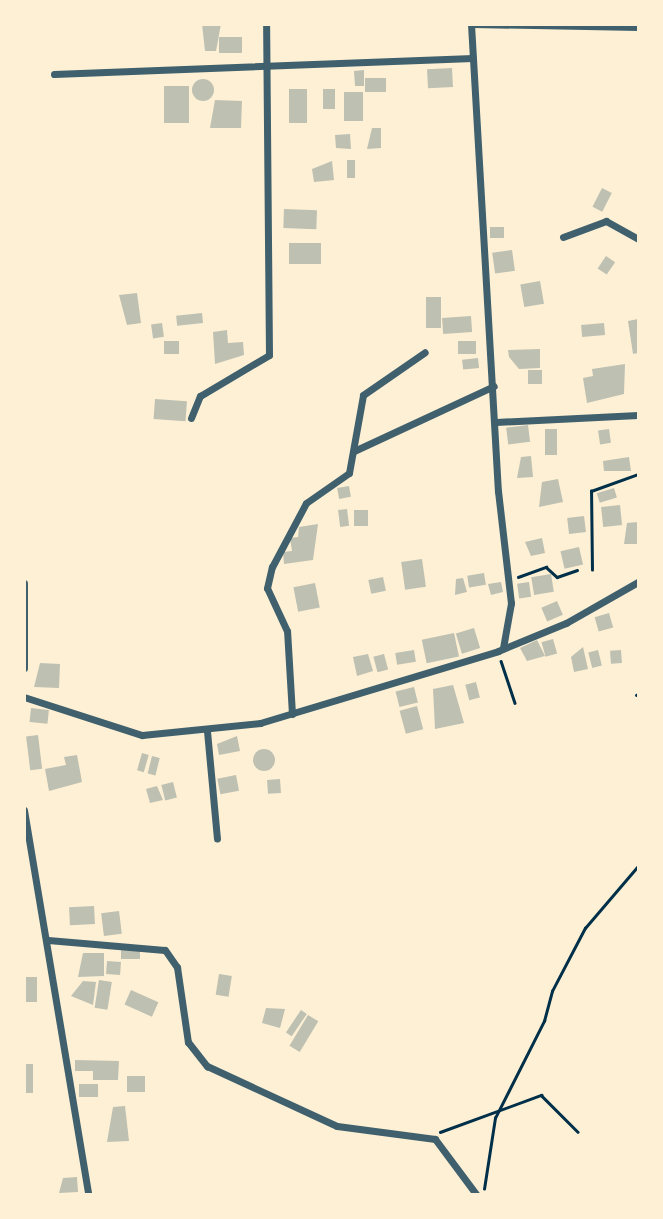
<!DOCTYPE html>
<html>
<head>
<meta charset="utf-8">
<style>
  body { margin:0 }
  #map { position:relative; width:663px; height:1219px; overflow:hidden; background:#fdf0d5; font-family:Helvetica,sans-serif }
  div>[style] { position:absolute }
  .building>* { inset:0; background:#bec0b2; transform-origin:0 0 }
  .round { border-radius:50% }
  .path>* { height:2.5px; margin:-1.25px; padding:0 1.25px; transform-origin:1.25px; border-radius:1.25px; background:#003049 }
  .minor>* { height:7px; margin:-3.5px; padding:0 3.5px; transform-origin:3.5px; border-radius:3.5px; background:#3f606c }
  span { translate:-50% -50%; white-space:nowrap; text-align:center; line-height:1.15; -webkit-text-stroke:5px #fdf0d5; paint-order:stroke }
  .frame { position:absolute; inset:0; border:26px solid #fdf0d5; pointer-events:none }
</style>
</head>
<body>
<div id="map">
  <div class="building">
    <i style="clip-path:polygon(202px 24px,221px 24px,216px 51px,205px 51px)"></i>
    <i style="left:219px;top:37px;width:23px;height:16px"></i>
    <i style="left:452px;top:68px;width:19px;height:25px;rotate:87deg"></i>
    <i style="clip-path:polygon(364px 70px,364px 86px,355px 86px,354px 71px)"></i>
    <i style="left:365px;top:78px;width:21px;height:14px"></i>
    <i class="round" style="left:192px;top:79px;width:22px;height:22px"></i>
    <i style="left:164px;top:86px;width:25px;height:37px"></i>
    <i style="left:289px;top:89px;width:18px;height:34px"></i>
    <i style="left:323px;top:89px;width:12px;height:20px"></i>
    <i style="left:344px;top:92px;width:19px;height:29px"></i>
    <i style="clip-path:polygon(215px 100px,242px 101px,241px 128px,210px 128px)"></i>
    <i style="clip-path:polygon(372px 128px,381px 128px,381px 148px,367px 149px)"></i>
    <i style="clip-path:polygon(350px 134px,351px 149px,336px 148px,335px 135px)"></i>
    <i style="left:347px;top:160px;width:8px;height:18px"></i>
    <i style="clip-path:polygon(332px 161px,334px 180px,314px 182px,312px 169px)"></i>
    <i style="left:602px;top:188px;width:11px;height:21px;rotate:27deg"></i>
    <i style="left:284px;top:209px;width:33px;height:19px;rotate:2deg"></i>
    <i style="left:490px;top:227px;width:14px;height:11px"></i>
    <i style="left:289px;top:243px;width:32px;height:21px"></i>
    <i style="left:512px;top:250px;width:21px;height:20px;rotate:82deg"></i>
    <i style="left:606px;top:256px;width:11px;height:15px;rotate:34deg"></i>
    <i style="left:540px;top:281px;width:23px;height:20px;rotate:80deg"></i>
    <i style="clip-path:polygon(137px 293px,141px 323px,127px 325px,119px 295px)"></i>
    <i style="left:426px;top:297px;width:15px;height:31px"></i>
    <i style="left:202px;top:313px;width:10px;height:26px;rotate:84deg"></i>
    <i style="left:471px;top:316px;width:16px;height:29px;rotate:86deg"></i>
    <i style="clip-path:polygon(638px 319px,638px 353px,633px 354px,628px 321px)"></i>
    <i style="left:162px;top:323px;width:14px;height:11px;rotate:82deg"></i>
    <i style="left:604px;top:323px;width:12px;height:23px;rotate:85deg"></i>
    <i style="clip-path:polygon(227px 330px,228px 343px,243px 342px,244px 355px,215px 364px,213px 332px)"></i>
    <i style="left:164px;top:341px;width:15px;height:13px"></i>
    <i style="left:458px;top:341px;width:18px;height:13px"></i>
    <i style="clip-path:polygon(540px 349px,540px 368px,519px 369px,509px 357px,508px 350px)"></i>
    <i style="left:478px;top:358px;width:10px;height:16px;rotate:84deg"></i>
    <i style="clip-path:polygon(625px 364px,624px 394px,587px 403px,583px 378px,593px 376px,592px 369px)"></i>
    <i style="left:528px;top:370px;width:14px;height:14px"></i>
    <i style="left:155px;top:399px;width:32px;height:20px;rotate:4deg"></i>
    <i style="left:528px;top:425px;width:17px;height:22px;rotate:83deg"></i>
    <i style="left:545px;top:429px;width:12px;height:26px"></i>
    <i style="left:609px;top:429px;width:14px;height:11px;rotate:82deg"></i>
    <i style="clip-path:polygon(531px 456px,533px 477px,517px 478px,521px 457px)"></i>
    <i style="clip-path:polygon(629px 457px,631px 471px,604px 471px,603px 461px)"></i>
    <i style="clip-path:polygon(558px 479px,563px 502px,539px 507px,542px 482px)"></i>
    <i style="left:349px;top:486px;width:11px;height:12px;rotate:80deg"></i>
    <i style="left:614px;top:488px;width:10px;height:18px;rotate:73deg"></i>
    <i style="left:620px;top:505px;width:20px;height:19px;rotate:84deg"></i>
    <i style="left:347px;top:509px;width:17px;height:9px;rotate:83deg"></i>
    <i style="left:354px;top:510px;width:14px;height:16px"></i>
    <i style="left:584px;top:516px;width:16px;height:17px;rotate:83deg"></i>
    <i style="clip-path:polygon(638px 522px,638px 544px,624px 544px,627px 523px)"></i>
    <i style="clip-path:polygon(318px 524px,313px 560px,284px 564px,283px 552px,292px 551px,290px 538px,298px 537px,299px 527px)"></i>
    <i style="clip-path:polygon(542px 538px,545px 553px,531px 556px,525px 542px)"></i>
    <i style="left:579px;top:547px;width:18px;height:19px;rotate:77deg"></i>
    <i style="left:422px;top:559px;width:28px;height:21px;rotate:82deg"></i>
    <i style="left:484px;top:573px;width:12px;height:17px;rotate:81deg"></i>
    <i style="left:551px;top:574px;width:18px;height:20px;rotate:81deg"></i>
    <i style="left:383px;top:577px;width:14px;height:15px;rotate:78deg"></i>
    <i style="clip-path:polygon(463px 578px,467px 592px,455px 595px,456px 579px)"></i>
    <i style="clip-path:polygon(501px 582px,503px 592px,491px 595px,488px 584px)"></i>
    <i style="left:529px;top:582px;width:15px;height:12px;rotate:82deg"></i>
    <i style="left:315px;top:583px;width:25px;height:22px;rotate:79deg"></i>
    <i style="left:557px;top:601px;width:15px;height:17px;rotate:67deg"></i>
    <i style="left:609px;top:613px;width:15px;height:15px;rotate:74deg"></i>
    <i style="left:474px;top:628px;width:21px;height:19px;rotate:73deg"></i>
    <i style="left:454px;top:633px;width:24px;height:33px;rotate:78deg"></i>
    <i style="left:553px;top:639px;width:15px;height:12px;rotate:74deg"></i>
    <i style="clip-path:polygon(537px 640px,545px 656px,527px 661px,520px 648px)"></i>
    <i style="clip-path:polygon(583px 647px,588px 669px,574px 672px,571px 657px)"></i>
    <i style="left:414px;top:650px;width:12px;height:19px;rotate:81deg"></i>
    <i style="left:598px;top:650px;width:16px;height:10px;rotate:76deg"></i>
    <i style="left:621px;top:650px;width:13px;height:11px;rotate:86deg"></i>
    <i style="clip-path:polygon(368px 654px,373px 671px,357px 676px,353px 657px)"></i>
    <i style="left:384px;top:654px;width:16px;height:11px;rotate:75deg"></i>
    <i style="clip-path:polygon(40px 663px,60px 664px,59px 688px,34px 687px)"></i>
    <i style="left:476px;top:682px;width:16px;height:11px;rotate:76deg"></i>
    <i style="clip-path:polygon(453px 685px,464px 723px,435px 729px,433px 689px)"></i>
    <i style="left:414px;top:687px;width:16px;height:19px;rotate:76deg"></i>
    <i style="left:417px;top:706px;width:24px;height:18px;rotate:75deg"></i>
    <i style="left:31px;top:708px;width:18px;height:14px;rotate:6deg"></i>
    <i style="left:38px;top:735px;width:34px;height:12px;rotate:83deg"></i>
    <i style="clip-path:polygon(237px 736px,240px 751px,219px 755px,217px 744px)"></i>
    <i class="round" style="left:253px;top:749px;width:22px;height:22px"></i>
    <i style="left:142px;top:753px;width:7px;height:18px;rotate:16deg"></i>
    <i style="clip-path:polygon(77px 755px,82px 782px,49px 791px,45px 769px,66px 765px,64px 757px)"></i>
    <i style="left:152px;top:756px;width:8px;height:18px;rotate:14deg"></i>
    <i style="left:236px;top:775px;width:16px;height:19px;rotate:79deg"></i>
    <i style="left:280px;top:779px;width:14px;height:13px;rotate:86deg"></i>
    <i style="left:173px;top:782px;width:16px;height:12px;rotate:76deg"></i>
    <i style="clip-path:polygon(157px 786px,163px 800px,150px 803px,146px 789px)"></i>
    <i style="left:94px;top:906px;width:18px;height:25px;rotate:87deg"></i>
    <i style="left:119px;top:911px;width:23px;height:18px;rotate:83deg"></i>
    <i style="left:121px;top:949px;width:19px;height:10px"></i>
    <i style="clip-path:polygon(83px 953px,104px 953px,104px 976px,78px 977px)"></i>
    <i style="left:107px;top:961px;width:14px;height:13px;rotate:4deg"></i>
    <i style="left:219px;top:974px;width:13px;height:21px;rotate:9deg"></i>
    <i style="left:24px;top:977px;width:13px;height:25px"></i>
    <i style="left:99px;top:980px;width:13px;height:28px;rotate:9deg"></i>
    <i style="clip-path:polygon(83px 981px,96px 982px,93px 1005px,71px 996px)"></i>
    <i style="left:131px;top:990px;width:30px;height:16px;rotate:24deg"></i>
    <i style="clip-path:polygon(266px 1008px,285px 1009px,280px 1028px,262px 1023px)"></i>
    <i style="left:301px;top:1010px;width:7px;height:27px;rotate:34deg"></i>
    <i style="left:308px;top:1015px;width:12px;height:36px;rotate:31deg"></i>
    <i style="clip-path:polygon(75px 1060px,119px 1061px,118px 1080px,93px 1080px,93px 1071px,75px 1071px)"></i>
    <i style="left:24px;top:1064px;width:9px;height:29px"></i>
    <i style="left:127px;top:1076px;width:18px;height:16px"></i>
    <i style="left:98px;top:1084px;width:13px;height:19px;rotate:90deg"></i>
    <i style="clip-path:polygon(125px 1106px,129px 1141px,107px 1142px,113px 1107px)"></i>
    <i style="clip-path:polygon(77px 1177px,78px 1192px,59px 1193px,63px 1178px)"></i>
  </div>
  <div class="path">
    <i style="left:592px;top:570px;width:79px;rotate:-90.7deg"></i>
    <i style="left:591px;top:491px;width:50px;rotate:-19.9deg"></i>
    <i style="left:518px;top:577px;width:30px;rotate:-20deg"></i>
    <i style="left:546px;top:567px;width:15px;rotate:42deg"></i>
    <i style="left:557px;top:577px;width:21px;rotate:-19deg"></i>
    <i style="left:501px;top:661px;width:44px;rotate:71.6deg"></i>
    <i style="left:636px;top:695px;width:2px;rotate:-27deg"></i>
    <i style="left:440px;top:1132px;width:108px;rotate:-20.1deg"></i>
    <i style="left:541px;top:1095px;width:52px;rotate:45deg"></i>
    <i style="left:484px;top:1189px;width:72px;rotate:-81.2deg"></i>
    <i style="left:495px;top:1118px;width:109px;rotate:-63.2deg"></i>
    <i style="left:544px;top:1021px;width:31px;rotate:-75deg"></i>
    <i style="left:552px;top:991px;width:71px;rotate:-62.4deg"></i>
    <i style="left:585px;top:928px;width:82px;rotate:-49.5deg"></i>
  </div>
  <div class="minor">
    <i style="left:471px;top:24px;width:468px;rotate:86.7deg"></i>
    <i style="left:498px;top:491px;width:113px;rotate:83.4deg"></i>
    <i style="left:511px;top:603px;width:46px;rotate:100.1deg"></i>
    <i style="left:473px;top:24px;width:165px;rotate:1deg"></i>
    <i style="left:54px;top:74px;width:419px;rotate:-2.2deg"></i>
    <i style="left:563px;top:237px;width:46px;rotate:-20.4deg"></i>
    <i style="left:606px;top:221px;width:37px;rotate:29deg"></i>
    <i style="left:191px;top:418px;width:24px;rotate:-68deg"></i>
    <i style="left:200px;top:396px;width:80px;rotate:-30.7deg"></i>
    <i style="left:269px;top:355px;width:331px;rotate:-90.5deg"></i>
    <i style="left:496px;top:422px;width:142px;rotate:-2.8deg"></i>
    <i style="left:354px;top:451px;width:154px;rotate:-24.9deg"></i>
    <i style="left:24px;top:583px;width:85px;rotate:90deg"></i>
    <i style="left:24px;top:697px;width:124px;rotate:17.9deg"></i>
    <i style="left:142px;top:735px;width:119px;rotate:-5.8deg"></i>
    <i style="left:260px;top:723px;width:249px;rotate:-16.8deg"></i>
    <i style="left:498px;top:651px;width:74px;rotate:-22.4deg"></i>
    <i style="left:566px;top:623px;width:83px;rotate:-29.7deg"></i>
    <i style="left:292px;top:714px;width:83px;rotate:-93.4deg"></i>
    <i style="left:287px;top:631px;width:47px;rotate:-114.9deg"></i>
    <i style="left:267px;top:588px;width:22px;rotate:-77deg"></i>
    <i style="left:272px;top:567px;width:72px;rotate:-62deg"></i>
    <i style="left:306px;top:503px;width:52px;rotate:-34.9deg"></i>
    <i style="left:349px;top:473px;width:79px;rotate:-79.8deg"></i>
    <i style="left:363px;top:395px;width:75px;rotate:-34.7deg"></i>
    <i style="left:207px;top:731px;width:108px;rotate:84.7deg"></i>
    <i style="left:24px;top:810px;width:389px;rotate:80.5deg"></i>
    <i style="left:48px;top:940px;width:117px;rotate:4.9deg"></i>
    <i style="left:165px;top:950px;width:21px;rotate:55deg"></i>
    <i style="left:177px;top:967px;width:76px;rotate:81.7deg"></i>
    <i style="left:188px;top:1042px;width:31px;rotate:52deg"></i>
    <i style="left:207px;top:1066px;width:143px;rotate:24.8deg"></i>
    <i style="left:337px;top:1126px;width:99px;rotate:7.6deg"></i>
    <i style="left:435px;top:1139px;width:69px;rotate:53.3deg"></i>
  </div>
  <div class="frame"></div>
</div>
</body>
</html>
